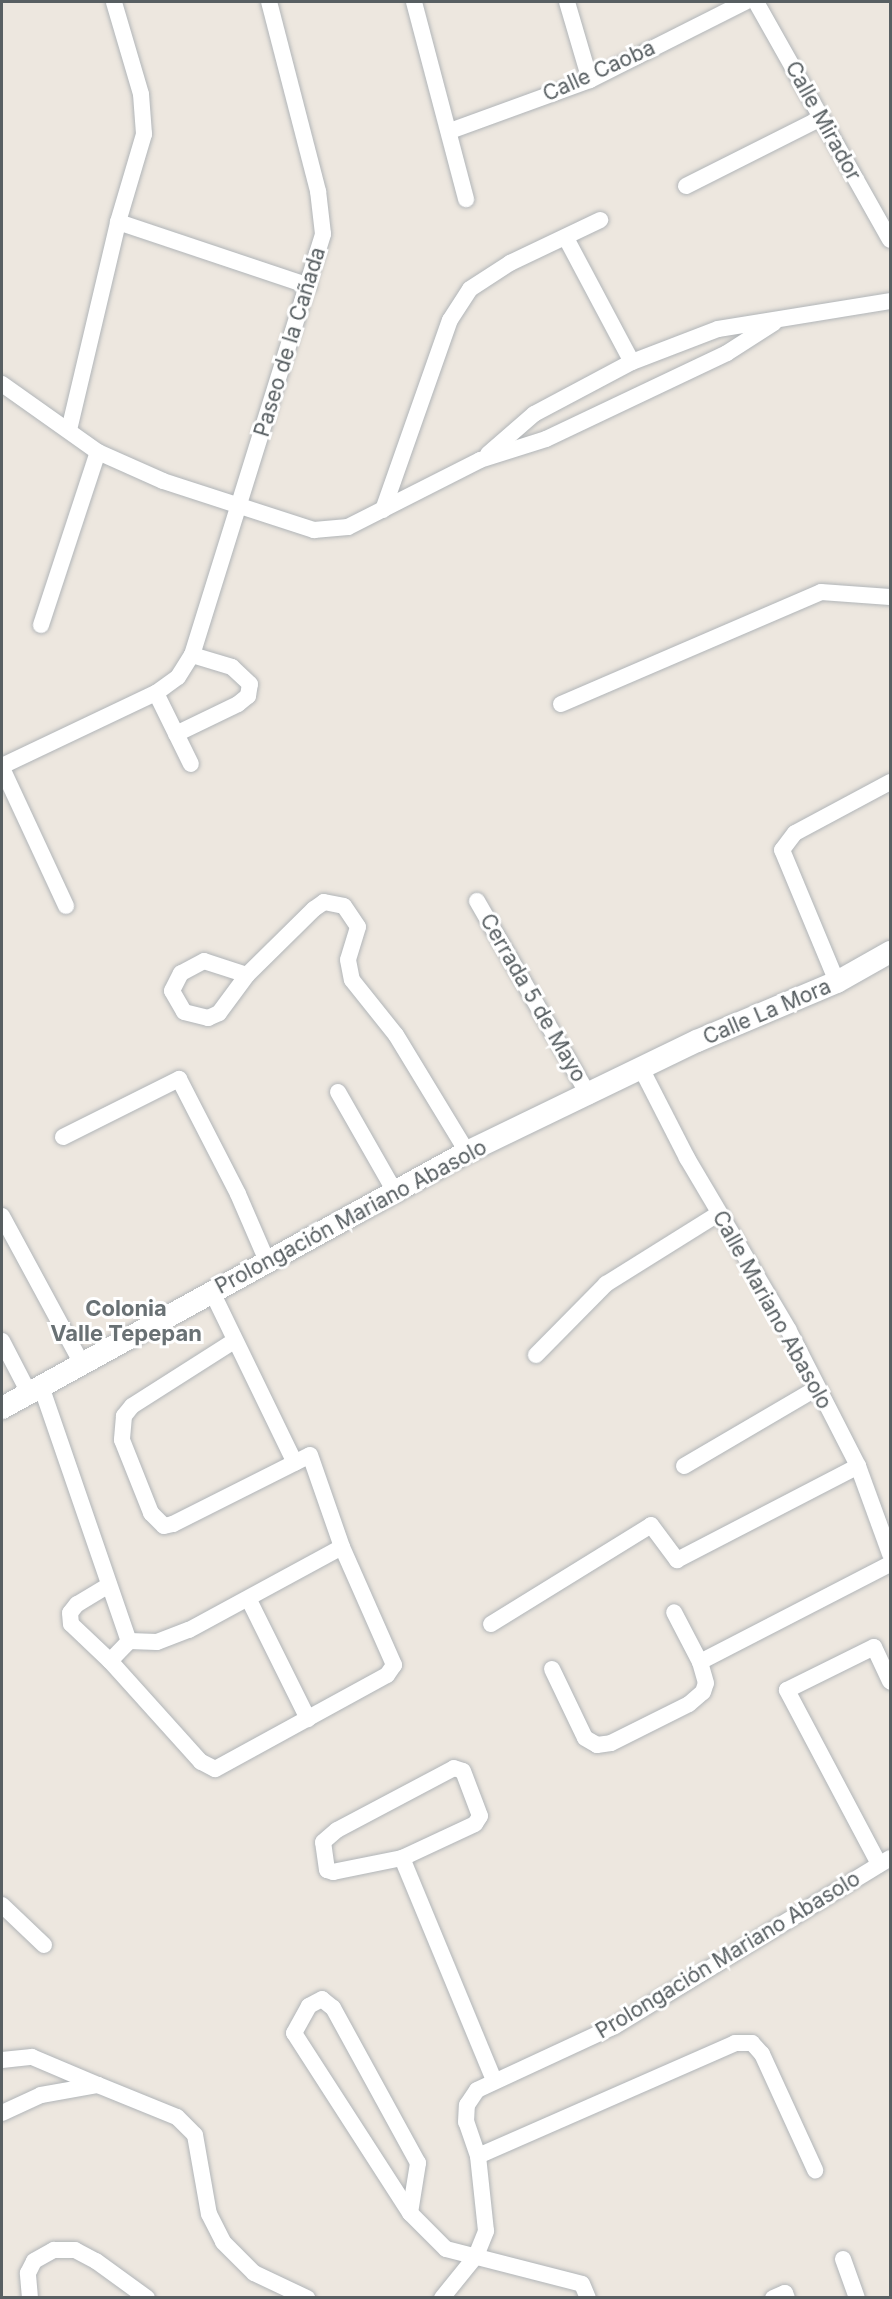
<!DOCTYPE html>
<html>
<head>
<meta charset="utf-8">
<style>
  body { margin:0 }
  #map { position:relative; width:892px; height:2299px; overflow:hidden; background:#ede7df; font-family:Inter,sans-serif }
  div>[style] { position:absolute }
  .roads { filter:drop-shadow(0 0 2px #b1b5b8) drop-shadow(0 0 2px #b1b5b8) }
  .street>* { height:16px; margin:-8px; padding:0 8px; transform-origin:8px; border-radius:8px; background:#fff }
  .secondary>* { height:22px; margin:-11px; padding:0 11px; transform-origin:11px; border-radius:11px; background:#fff }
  span { translate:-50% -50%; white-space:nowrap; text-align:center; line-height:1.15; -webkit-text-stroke:6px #fff; paint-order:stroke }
  .street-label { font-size:21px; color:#585f62 }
  .neighbourhood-label { font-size:22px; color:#697174; font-weight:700 }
  .frame { position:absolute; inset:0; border:3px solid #585f62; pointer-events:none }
</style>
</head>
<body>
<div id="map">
  <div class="roads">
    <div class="street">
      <i style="left:414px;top:2px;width:204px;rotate:75.2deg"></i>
      <i style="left:567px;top:2px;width:81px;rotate:73.6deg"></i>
      <i style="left:756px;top:2px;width:273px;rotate:60.6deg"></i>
      <i style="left:450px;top:131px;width:149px;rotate:-20deg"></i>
      <i style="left:590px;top:80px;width:174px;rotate:-26.7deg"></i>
      <i style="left:686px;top:186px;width:151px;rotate:-26.7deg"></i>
      <i style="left:118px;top:222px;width:201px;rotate:18.5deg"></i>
      <i style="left:566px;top:238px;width:140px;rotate:62deg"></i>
      <i style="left:2px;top:384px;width:118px;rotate:35.3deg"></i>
      <i style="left:98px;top:452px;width:71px;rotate:24deg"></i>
      <i style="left:163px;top:481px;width:159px;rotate:18deg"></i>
      <i style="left:314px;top:530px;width:34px;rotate:-5deg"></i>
      <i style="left:348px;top:527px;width:148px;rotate:-26.9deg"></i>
      <i style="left:480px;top:460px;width:69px;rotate:-17.7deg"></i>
      <i style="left:546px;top:439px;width:200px;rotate:-25.4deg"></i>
      <i style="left:727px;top:353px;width:56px;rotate:-32.6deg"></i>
      <i style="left:69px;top:430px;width:214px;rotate:-76.7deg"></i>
      <i style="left:118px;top:222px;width:92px;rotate:-73.5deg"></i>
      <i style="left:144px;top:134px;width:40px;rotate:-94.3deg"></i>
      <i style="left:141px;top:94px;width:96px;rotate:-106.4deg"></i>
      <i style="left:488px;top:454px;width:61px;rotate:-41deg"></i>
      <i style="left:534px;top:414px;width:111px;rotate:-28deg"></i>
      <i style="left:632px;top:362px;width:92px;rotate:-21deg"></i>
      <i style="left:718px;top:329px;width:174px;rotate:-9.2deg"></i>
      <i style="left:383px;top:510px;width:201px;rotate:-70.6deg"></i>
      <i style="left:450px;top:320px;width:37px;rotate:-57deg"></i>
      <i style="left:470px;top:289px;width:48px;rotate:-33deg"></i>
      <i style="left:510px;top:263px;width:100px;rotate:-25.5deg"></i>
      <i style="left:41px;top:625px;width:182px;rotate:-71.8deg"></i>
      <i style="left:156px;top:693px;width:79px;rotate:63.8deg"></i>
      <i style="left:561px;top:704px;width:283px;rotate:-23.3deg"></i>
      <i style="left:821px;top:592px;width:69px;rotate:4.1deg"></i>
      <i style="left:176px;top:734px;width:69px;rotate:-25.8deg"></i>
      <i style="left:238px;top:704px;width:13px;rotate:-39deg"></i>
      <i style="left:248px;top:696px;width:12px;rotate:-81deg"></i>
      <i style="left:250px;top:684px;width:25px;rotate:-137deg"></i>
      <i style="left:232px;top:667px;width:42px;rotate:-163.3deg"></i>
      <i style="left:2px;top:766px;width:170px;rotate:-25.4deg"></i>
      <i style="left:156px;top:693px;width:27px;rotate:-36deg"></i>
      <i style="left:178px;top:677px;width:26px;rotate:-58deg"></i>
      <i style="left:192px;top:655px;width:441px;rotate:-72.7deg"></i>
      <i style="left:323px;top:234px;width:43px;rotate:-96.6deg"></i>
      <i style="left:318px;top:191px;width:195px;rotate:-104.5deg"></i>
      <i style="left:2px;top:768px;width:152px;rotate:65.1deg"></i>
      <i style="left:477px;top:901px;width:225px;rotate:60.1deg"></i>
      <i style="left:247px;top:975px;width:45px;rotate:-162deg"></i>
      <i style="left:204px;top:961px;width:26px;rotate:152deg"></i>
      <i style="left:181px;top:973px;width:20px;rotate:117deg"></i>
      <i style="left:172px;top:991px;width:24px;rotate:60deg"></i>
      <i style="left:184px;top:1012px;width:25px;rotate:14deg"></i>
      <i style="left:208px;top:1018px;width:12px;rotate:-24deg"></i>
      <i style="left:219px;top:1013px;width:47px;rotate:-53.6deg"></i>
      <i style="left:247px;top:975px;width:94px;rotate:-44.6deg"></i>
      <i style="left:314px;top:909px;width:12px;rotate:-35deg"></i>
      <i style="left:324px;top:902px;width:20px;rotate:11deg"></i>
      <i style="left:344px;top:906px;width:25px;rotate:56deg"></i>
      <i style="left:358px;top:927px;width:34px;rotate:107deg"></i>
      <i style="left:348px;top:960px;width:20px;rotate:79deg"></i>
      <i style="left:352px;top:980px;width:70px;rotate:51.3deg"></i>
      <i style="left:396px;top:1035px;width:137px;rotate:58.7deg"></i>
      <i style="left:837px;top:982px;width:143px;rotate:-112.6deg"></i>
      <i style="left:782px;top:850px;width:21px;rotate:-53deg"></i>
      <i style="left:795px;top:833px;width:108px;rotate:-28.2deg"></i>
      <i style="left:642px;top:1070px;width:99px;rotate:62.9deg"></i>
      <i style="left:687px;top:1158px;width:199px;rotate:59.4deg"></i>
      <i style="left:788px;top:1329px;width:154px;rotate:62.9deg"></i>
      <i style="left:858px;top:1466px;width:94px;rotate:70deg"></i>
      <i style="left:338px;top:1092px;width:115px;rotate:60.3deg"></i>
      <i style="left:63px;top:1137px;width:130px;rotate:-26.6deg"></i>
      <i style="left:179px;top:1079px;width:129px;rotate:62.8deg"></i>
      <i style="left:238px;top:1194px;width:73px;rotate:66.6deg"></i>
      <i style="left:2px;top:1216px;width:168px;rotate:61.6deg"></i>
      <i style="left:212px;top:1292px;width:190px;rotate:64.1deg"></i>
      <i style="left:2px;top:1341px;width:59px;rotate:62.6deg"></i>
      <i style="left:234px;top:1341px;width:121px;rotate:147.5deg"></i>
      <i style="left:132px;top:1406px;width:13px;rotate:129deg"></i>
      <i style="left:124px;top:1416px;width:24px;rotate:95deg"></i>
      <i style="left:122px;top:1440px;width:79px;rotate:68.3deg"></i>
      <i style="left:151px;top:1513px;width:18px;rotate:45deg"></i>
      <i style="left:164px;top:1526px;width:9px;rotate:-13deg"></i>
      <i style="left:173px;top:1524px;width:153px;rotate:-26.7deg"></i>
      <i style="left:310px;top:1455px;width:97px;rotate:70.8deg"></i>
      <i style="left:342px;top:1547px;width:129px;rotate:66.2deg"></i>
      <i style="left:394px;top:1665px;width:12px;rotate:125deg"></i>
      <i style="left:387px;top:1675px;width:196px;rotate:151.3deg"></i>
      <i style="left:215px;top:1769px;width:16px;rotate:-153deg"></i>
      <i style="left:201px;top:1762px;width:136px;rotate:-132deg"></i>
      <i style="left:110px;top:1661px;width:28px;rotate:-46deg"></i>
      <i style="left:129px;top:1641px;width:28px;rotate:2deg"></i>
      <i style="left:157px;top:1642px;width:34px;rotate:-21deg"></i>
      <i style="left:189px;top:1630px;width:174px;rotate:-28.5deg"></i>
      <i style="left:536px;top:1355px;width:100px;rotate:-45.4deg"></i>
      <i style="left:606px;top:1284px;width:132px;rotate:-32deg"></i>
      <i style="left:41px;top:1386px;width:270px;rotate:71deg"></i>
      <i style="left:684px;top:1466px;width:154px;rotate:-30.4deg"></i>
      <i style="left:109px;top:1585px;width:37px;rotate:149deg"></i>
      <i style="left:77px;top:1604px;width:11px;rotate:128deg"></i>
      <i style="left:70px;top:1613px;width:11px;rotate:85deg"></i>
      <i style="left:71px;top:1624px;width:54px;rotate:43.5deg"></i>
      <i style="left:249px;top:1600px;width:133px;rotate:63.6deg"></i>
      <i style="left:491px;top:1624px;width:188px;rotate:-31.7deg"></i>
      <i style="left:651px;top:1525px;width:44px;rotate:53.4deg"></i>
      <i style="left:677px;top:1560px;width:204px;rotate:-27.4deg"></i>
      <i style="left:700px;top:1662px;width:214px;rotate:-27.3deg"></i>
      <i style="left:552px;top:1669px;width:76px;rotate:64.4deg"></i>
      <i style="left:585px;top:1738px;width:14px;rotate:30deg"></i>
      <i style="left:597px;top:1745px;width:14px;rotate:-8deg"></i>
      <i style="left:611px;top:1743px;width:87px;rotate:-26.6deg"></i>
      <i style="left:689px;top:1704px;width:18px;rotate:-41deg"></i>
      <i style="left:703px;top:1692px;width:9px;rotate:-72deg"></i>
      <i style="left:706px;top:1683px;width:22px;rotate:-106deg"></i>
      <i style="left:700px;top:1662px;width:56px;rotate:-117.5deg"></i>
      <i style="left:402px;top:1858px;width:70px;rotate:168.5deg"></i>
      <i style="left:333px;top:1872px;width:6px;rotate:-162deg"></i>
      <i style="left:327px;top:1870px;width:28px;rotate:-98deg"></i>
      <i style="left:323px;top:1842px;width:18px;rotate:-41deg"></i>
      <i style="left:337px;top:1830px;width:132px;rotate:-27.9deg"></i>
      <i style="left:454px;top:1768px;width:9px;rotate:18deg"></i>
      <i style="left:463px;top:1771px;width:48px;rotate:69.3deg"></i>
      <i style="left:480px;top:1816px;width:9px;rotate:122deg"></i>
      <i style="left:475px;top:1824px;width:81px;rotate:155deg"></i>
      <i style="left:402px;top:1858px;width:240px;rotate:67.5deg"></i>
      <i style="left:879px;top:1864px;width:197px;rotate:-117.9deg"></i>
      <i style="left:787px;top:1690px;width:97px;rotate:-26.3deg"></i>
      <i style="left:874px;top:1647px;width:38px;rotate:65deg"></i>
      <i style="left:2px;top:1905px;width:58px;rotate:43.6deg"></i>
      <i style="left:2px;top:2060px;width:30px;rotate:-6deg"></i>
      <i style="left:32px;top:2057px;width:72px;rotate:23deg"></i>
      <i style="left:2px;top:2113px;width:43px;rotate:-24.8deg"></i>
      <i style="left:41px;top:2095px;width:58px;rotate:-10deg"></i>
      <i style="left:98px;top:2085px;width:85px;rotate:22.1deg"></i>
      <i style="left:177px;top:2117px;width:25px;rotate:45deg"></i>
      <i style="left:195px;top:2135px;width:80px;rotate:80deg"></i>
      <i style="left:209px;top:2214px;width:31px;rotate:63deg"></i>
      <i style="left:223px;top:2242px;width:44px;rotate:45deg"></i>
      <i style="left:254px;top:2273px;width:59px;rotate:25.3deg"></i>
      <i style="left:478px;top:2156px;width:281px;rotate:-23.7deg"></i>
      <i style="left:735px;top:2043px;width:17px"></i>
      <i style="left:752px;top:2043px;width:15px;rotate:48deg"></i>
      <i style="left:762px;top:2054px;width:128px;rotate:65.4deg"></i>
      <i style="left:410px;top:2213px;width:51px;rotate:-80.9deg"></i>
      <i style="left:418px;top:2163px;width:177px;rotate:-118.7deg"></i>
      <i style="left:333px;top:2008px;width:14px;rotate:-141deg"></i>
      <i style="left:322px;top:1999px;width:15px;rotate:152deg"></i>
      <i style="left:309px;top:2006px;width:31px;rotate:119deg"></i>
      <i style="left:294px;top:2033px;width:214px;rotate:57.2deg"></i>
      <i style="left:410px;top:2213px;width:51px;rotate:45deg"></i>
      <i style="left:446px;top:2249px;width:140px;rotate:14.4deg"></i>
      <i style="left:582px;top:2284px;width:15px;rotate:67deg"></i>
      <i style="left:843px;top:2259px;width:41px;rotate:70.3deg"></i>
      <i style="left:30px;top:2298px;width:25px;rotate:-95deg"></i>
      <i style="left:28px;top:2273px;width:13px;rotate:-63deg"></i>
      <i style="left:34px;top:2261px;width:23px;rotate:-29deg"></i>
      <i style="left:54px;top:2250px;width:21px"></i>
      <i style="left:75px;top:2250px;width:24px;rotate:28deg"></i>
      <i style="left:96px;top:2261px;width:63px;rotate:36deg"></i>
      <i style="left:442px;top:2298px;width:54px;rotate:-51deg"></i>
      <i style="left:476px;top:2256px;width:27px;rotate:-68deg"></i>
      <i style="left:486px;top:2231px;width:75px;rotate:-96.1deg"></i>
      <i style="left:478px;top:2156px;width:36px;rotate:-109deg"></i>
      <i style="left:466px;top:2122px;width:17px;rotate:-87deg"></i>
      <i style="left:467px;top:2105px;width:18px;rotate:-56deg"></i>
      <i style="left:477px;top:2090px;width:152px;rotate:-24.9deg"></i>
      <i style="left:615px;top:2026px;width:322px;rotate:-31.4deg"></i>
      <i style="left:773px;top:2298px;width:13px;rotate:-23deg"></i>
      <i style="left:785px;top:2293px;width:5px;rotate:68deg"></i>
    </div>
    <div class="secondary">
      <i style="left:2px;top:1408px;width:531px;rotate:-28.83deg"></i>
      <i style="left:467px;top:1152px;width:255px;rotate:-25.8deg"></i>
      <i style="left:697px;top:1041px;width:152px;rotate:-22.9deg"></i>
      <i style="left:837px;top:982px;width:61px;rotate:-29.5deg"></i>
    </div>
  </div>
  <div class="street-label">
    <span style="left:599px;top:71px;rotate:-24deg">Calle Caoba</span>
    <span style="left:823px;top:121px;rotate:61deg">Calle Mirador</span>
    <span style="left:290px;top:342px;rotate:-73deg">Paseo de la Cañada</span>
    <span style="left:533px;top:998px;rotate:60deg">Cerrada 5 de Mayo</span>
    <span style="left:767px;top:1012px;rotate:-23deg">Calle La Mora</span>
    <span style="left:351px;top:1217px;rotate:-28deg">Prolongación Mariano Abasolo</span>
    <span style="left:772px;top:1310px;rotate:61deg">Calle Mariano Abasolo</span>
    <span style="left:728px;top:1955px;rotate:-31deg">Prolongación Mariano Abasolo</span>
  </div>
  <div class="neighbourhood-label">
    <span style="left:126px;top:1321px">Colonia<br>Valle Tepepan</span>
  </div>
  <div class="frame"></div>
</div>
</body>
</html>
